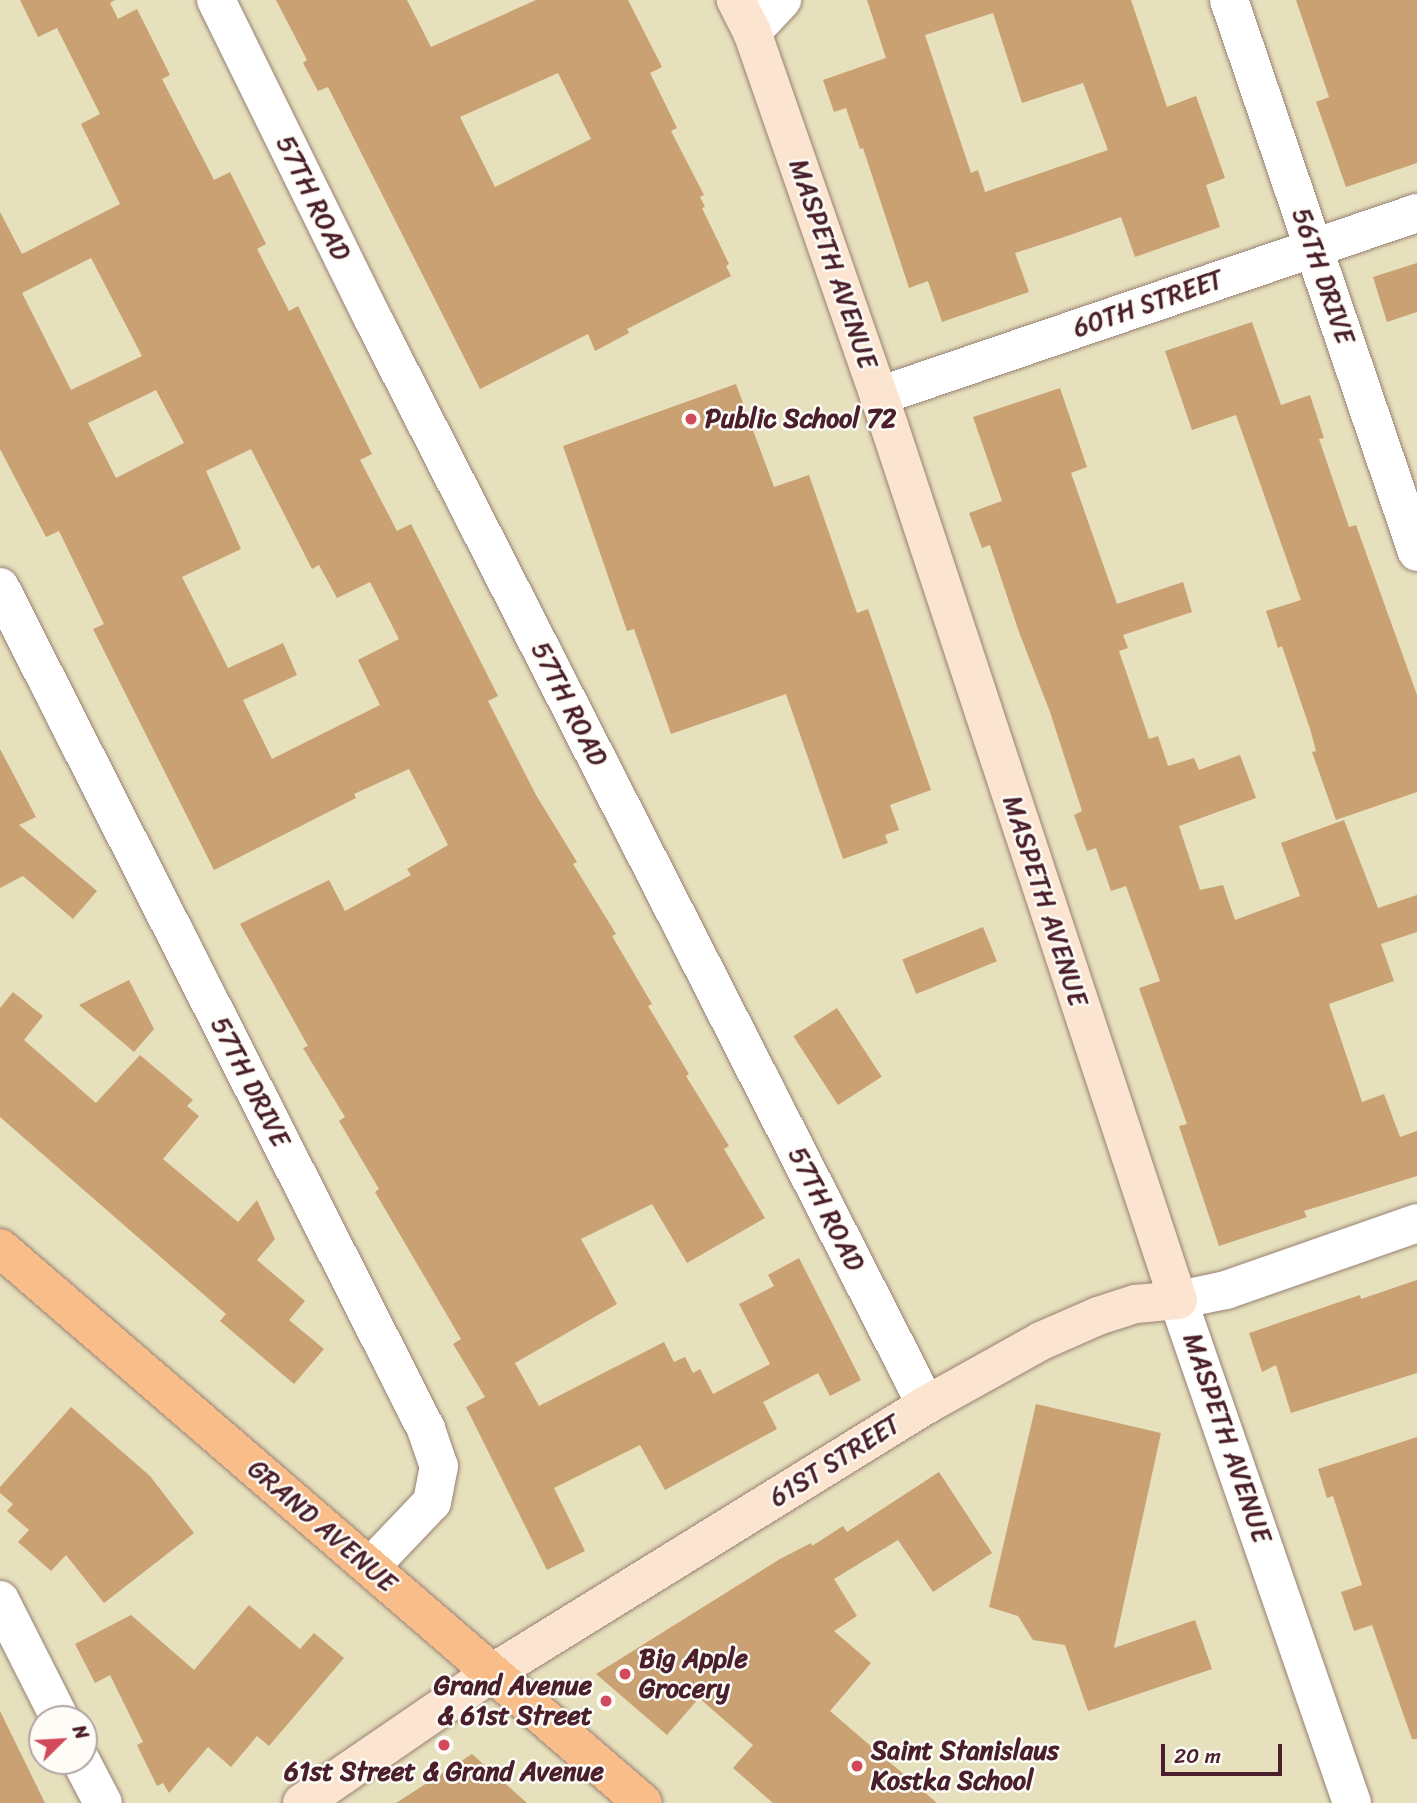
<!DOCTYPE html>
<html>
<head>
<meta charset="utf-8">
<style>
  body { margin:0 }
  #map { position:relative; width:1417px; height:1803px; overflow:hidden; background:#e7e0bd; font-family:Sriracha,sans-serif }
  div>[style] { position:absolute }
  .building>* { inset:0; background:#c9a173; transform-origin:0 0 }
  .roads { filter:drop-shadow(0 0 2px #988074) drop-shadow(0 0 2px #988074) }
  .street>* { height:38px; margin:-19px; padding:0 19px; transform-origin:19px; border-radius:19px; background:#fff }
  .secondary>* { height:38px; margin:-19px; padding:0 19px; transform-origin:19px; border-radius:19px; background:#fce5d0 }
  .primary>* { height:38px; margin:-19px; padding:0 19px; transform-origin:19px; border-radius:19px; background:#f8bd89 }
  .dots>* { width:19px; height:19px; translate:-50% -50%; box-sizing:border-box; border:4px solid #fdfcf7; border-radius:50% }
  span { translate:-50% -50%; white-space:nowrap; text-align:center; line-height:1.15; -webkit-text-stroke:5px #fdfcf7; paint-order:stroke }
  .street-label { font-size:26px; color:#4a1f2b }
  .poi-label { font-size:26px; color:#4a1f2b; font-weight:700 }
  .left { translate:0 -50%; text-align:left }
  .right { translate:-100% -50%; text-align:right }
  .north { position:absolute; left:28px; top:1705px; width:70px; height:70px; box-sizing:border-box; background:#fdfcf7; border:2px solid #b5a4a5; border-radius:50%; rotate:66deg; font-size:19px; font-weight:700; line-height:28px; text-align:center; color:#4a1f2b }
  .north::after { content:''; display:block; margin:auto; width:24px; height:32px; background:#d1495b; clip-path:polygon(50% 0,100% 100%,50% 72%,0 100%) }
  .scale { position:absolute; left:1161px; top:1744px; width:121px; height:32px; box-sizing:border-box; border:4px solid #4a1f2b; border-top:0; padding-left:9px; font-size:21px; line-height:24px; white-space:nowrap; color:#4a1f2b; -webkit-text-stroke:5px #fdfcf7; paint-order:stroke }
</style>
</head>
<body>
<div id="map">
  <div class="building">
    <i style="clip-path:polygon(evenodd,20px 0,115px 0,110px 3px,118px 19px,137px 9px,170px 75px,162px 79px,214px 180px,230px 172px,266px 244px,257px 249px,289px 311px,298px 306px,372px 454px,360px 460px,397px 531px,411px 524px,498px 696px,488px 701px,536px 795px,577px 862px,573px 864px,616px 934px,612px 936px,652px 1004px,648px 1006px,689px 1074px,686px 1076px,729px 1146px,724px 1149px,765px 1218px,687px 1263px,652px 1204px,581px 1239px,617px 1304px,515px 1363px,539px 1406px,664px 1342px,674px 1362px,685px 1357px,693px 1373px,700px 1369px,713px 1394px,770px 1364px,739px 1304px,774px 1286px,768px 1275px,799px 1258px,861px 1380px,830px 1396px,818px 1373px,763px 1402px,777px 1429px,665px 1490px,640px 1445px,554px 1488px,585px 1551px,547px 1570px,466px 1407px,485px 1397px,453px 1344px,461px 1339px,375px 1192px,379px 1189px,339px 1121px,345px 1117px,303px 1048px,308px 1046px,240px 924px,329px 880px,345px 911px,411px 875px,407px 869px,448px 845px,409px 769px,354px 794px,356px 798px,214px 870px,93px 629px,104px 624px,59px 531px,46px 537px,0 449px,0 212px,22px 254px,120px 204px,81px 124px,100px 114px,57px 28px,38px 37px,20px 0,91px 258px,142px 356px,71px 390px,22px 293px,91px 258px,20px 0,156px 390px,184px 443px,116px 478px,88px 423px,156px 390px,20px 0,251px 449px,312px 569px,319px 565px,337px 598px,370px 582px,399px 639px,358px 660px,380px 705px,272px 759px,243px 700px,297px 675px,283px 643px,228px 668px,182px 577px,241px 549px,206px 471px,251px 449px)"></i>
    <i style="clip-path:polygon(evenodd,276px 0,407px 0,431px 47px,536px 0,628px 0,662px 67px,650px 73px,677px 128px,671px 131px,704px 195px,700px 197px,705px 207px,702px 208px,729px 264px,726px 266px,731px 276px,627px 329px,629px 333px,595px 351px,588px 334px,480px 389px,328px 87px,318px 91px,303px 63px,307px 60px,276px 0,558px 73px,591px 139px,495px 187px,460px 117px,558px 73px)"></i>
    <i style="clip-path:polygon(evenodd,867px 0,1131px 0,1167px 107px,1196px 96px,1225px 178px,1206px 185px,1220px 227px,1135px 257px,1121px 217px,1067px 236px,1015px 253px,1029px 292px,942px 322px,928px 281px,909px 288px,863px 148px,860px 149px,846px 108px,834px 112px,823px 80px,886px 58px,867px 0,993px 13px,1022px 103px,1083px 83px,1108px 150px,985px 192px,978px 170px,971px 173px,925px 35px,993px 13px)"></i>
    <i style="clip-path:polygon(1296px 0,1417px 0,1417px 163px,1346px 187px,1316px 102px,1329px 97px)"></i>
    <i style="clip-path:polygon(1417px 263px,1417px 312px,1387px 322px,1373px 277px)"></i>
    <i style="clip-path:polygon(1252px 322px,1281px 405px,1310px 395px,1324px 438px,1319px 439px,1349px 527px,1356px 525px,1417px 695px,1417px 792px,1336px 820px,1312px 752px,1316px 751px,1311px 732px,1282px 646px,1278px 648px,1266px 611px,1301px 600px,1236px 415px,1192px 430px,1165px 351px)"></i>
    <i style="clip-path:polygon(736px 384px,774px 487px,809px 475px,857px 613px,868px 609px,931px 790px,890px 805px,899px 830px,885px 835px,888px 843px,843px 859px,786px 694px,671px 734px,634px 629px,627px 631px,563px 446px)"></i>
    <i style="clip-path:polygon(1060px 388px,1087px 467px,1071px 473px,1117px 604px,1183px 582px,1192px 612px,1123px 635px,1128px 648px,1119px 651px,1149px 739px,1158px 736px,1168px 766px,1194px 758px,1199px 770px,1240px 755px,1256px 798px,1179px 826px,1200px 890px,1223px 885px,1235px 920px,1300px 896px,1281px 843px,1344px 820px,1378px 908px,1417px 895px,1417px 932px,1381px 944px,1394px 981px,1329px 1004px,1362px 1102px,1384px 1094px,1400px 1137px,1417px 1131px,1417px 1176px,1304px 1211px,1307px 1217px,1219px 1246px,1179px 1126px,1187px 1124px,1139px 988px,1160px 981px,1126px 886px,1111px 891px,1096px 848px,1087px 851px,1074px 815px,1082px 811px,1050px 712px,1019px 632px,990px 545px,982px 548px,969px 513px,1002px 501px,973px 417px)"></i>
    <i style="clip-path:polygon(0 749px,36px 817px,19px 825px,97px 891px,73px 919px,23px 876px,0 888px)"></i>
    <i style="left:983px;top:927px;width:37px;height:87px;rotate:68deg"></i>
    <i style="clip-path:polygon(129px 980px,154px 1029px,134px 1052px,79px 1005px)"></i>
    <i style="clip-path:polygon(13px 992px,43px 1016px,24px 1040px,96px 1103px,140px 1055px,193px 1100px,187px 1106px,199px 1116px,163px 1159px,238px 1222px,257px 1200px,275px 1239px,257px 1260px,305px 1301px,289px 1320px,324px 1349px,294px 1384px,220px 1321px,226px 1314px,0 1117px,0 1008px)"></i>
    <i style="left:837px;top:1008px;width:82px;height:52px;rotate:57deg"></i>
    <i style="clip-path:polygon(1417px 1280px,1417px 1373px,1291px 1413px,1276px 1365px,1262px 1372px,1249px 1333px,1360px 1295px,1361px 1299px)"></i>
    <i style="clip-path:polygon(1036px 1404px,1161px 1433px,1114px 1648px,1195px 1620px,1212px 1669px,1088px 1711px,1065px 1645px,1033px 1640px,1018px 1616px,989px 1607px)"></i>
    <i style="clip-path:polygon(71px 1407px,150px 1476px,194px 1533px,104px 1603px,66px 1555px,51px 1571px,18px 1542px,29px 1530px,7px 1511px,13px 1504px,0 1493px,0 1487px)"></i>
    <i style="clip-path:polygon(1417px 1437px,1417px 1739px,1412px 1739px,1372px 1625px,1354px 1631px,1341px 1592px,1362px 1585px,1333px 1496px,1327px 1498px,1318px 1469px)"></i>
    <i style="clip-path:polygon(939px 1472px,992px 1553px,933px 1592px,898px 1540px,834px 1579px,857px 1616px,834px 1631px,871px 1663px,830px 1711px,937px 1803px,773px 1803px,733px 1768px,753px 1745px,699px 1698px,667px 1735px,596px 1674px,780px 1559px,811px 1543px,812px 1546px,843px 1526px,847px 1532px)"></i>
    <i style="clip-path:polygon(249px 1605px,300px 1649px,314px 1633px,344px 1658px,269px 1746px,257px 1736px,231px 1767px,208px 1747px,169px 1793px,163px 1783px,157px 1786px,137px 1745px,143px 1742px,110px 1675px,95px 1683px,75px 1644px,131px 1615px,194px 1670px)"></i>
    <i style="clip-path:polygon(0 1711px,45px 1803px,0 1803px)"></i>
    <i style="clip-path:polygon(472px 1754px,527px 1803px,396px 1803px)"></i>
  </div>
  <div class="roads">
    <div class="street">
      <i style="left:216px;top:0;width:356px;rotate:63.8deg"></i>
      <i style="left:373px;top:319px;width:1219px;rotate:63.01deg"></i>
      <i style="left:1229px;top:0;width:583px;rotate:71.19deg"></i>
      <i style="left:752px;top:32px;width:44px;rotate:-46.8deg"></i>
      <i style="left:879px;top:396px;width:568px;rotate:-18.79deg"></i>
      <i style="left:0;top:587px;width:944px;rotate:63.16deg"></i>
      <i style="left:426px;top:1429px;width:39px;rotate:71deg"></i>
      <i style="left:439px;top:1466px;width:37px;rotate:101deg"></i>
      <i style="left:432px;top:1502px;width:90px;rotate:133.6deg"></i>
      <i style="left:0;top:1600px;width:133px;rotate:63.2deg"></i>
      <i style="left:81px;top:1761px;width:47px;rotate:62.4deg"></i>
      <i style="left:1352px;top:1803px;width:532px;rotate:-109.08deg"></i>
      <i style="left:1178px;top:1300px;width:49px;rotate:-11.8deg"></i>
      <i style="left:1226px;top:1290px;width:202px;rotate:-19.3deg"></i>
    </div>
    <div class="secondary">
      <i style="left:302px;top:1803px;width:230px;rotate:-34.4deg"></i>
      <i style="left:492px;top:1673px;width:510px;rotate:-31.7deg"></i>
      <i style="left:926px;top:1405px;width:132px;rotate:-29.1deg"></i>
      <i style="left:1041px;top:1341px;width:62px;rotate:-23.7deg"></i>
      <i style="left:1098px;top:1316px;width:40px;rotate:-18deg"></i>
      <i style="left:1136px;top:1304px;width:42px;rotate:-5.4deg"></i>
      <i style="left:1178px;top:1300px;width:921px;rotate:-108.28deg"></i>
      <i style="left:889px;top:425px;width:416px;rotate:-109.2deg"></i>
      <i style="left:752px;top:32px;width:36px;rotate:-117deg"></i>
    </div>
    <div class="primary">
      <i style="left:0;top:1248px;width:849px;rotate:40.8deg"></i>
    </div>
  </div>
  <div class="dots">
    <i style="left:691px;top:419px;background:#d1495b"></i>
    <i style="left:625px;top:1674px;background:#d1495b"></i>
    <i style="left:606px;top:1701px;background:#d1495b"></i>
    <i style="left:444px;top:1745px;background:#d1495b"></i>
    <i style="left:857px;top:1766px;background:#d1495b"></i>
  </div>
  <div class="street-label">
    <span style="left:313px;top:198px;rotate:64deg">57TH ROAD</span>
    <span style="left:833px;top:264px;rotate:71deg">MASPETH AVENUE</span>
    <span style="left:1323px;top:276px;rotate:71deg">56TH DRIVE</span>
    <span style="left:1148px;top:304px;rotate:-19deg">60TH STREET</span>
    <span style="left:569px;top:704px;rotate:63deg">57TH ROAD</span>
    <span style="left:1045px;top:901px;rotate:72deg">MASPETH AVENUE</span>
    <span style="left:250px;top:1082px;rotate:63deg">57TH DRIVE</span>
    <span style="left:826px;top:1209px;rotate:63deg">57TH ROAD</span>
    <span style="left:1227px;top:1438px;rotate:71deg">MASPETH AVENUE</span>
    <span style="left:835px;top:1461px;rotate:-32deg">61ST STREET</span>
    <span style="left:322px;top:1526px;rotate:41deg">GRAND AVENUE</span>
  </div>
  <div class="poi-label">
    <span class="left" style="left:705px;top:419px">Public School 72</span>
    <span class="left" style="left:639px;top:1674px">Big Apple<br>Grocery</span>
    <span class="right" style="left:592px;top:1701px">Grand Avenue<br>&amp; 61st Street</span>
    <span class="left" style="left:871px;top:1766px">Saint Stanislaus<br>Kostka School</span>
    <span style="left:444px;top:1772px">61st Street &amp; Grand Avenue</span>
  </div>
  <div class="north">N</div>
  <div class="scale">20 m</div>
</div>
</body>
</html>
